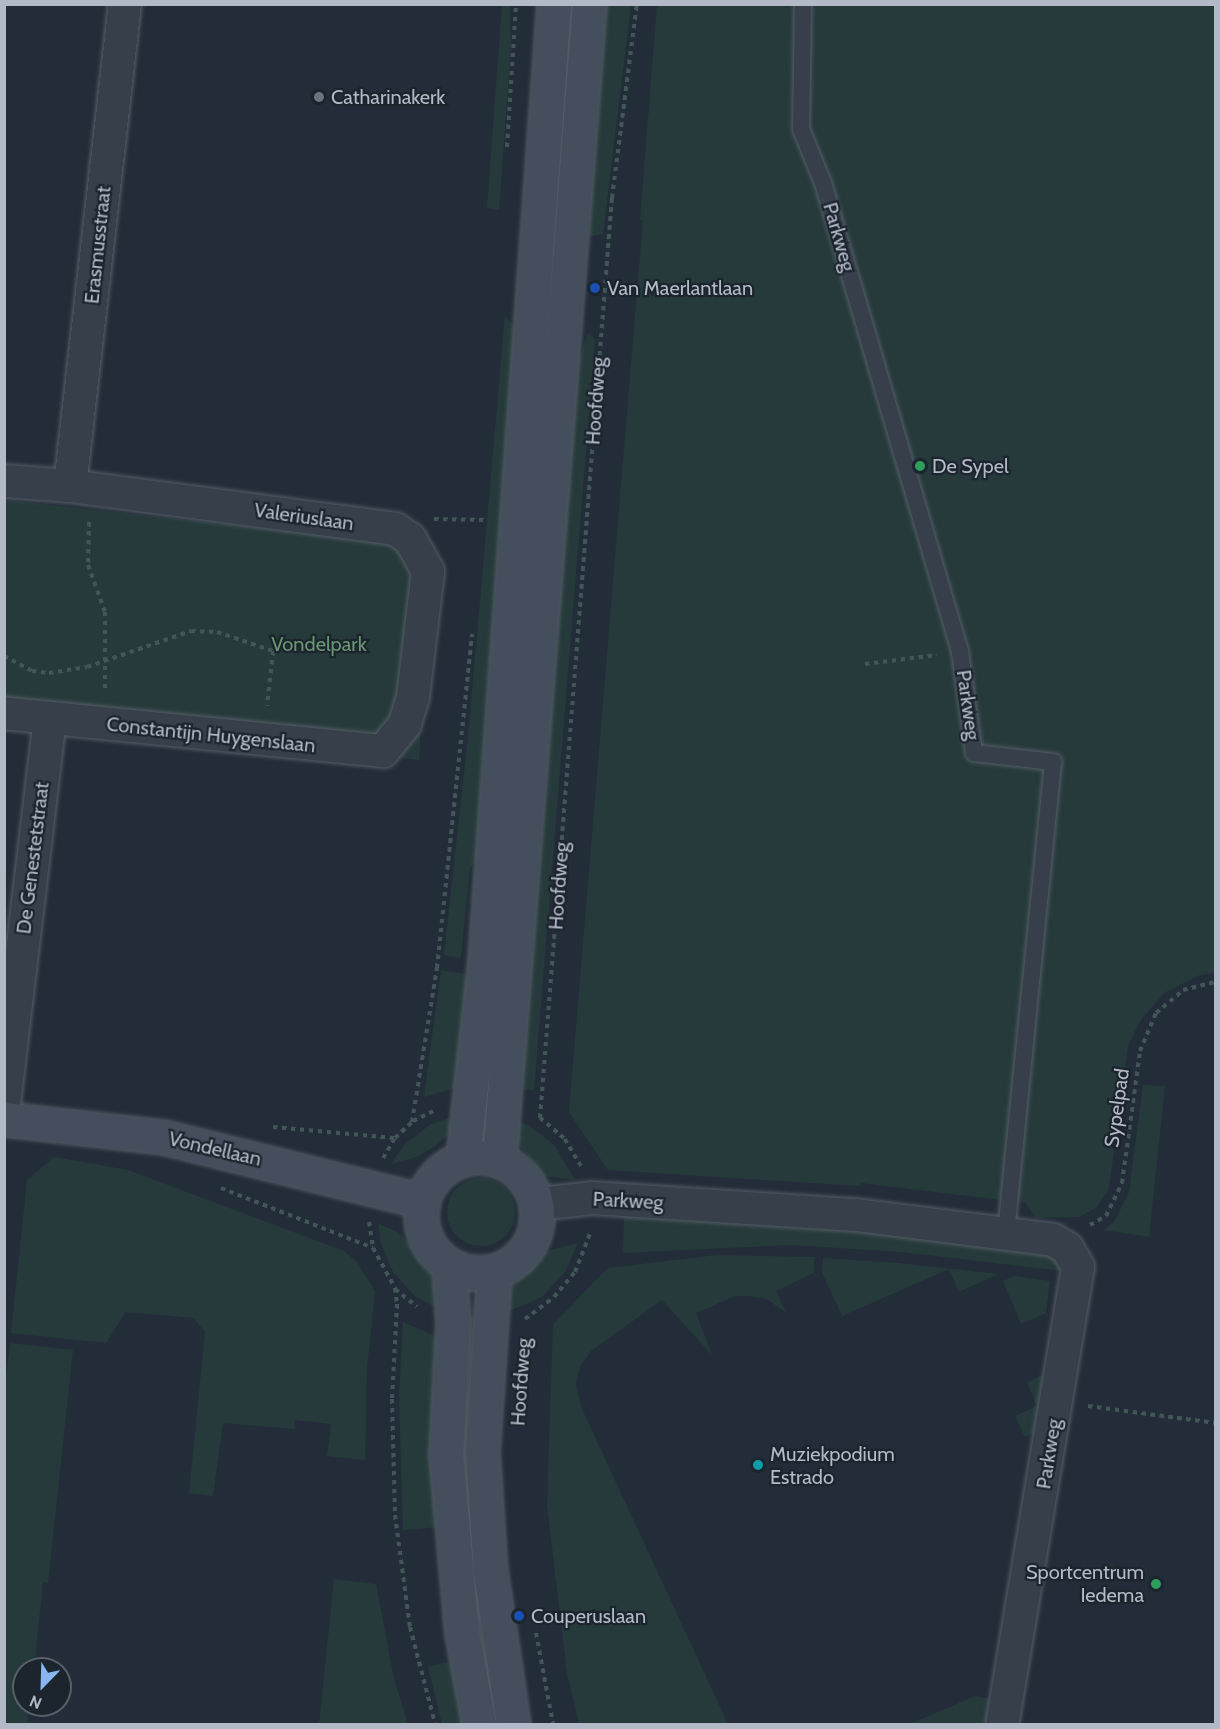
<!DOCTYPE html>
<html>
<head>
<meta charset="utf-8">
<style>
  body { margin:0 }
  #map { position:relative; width:1220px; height:1729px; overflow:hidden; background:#232d39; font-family:Cabin,sans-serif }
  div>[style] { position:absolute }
  .green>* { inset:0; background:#263a3b }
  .round { border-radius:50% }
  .path>* { height:4px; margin-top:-2px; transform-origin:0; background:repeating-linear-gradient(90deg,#425658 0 4.5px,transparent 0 9px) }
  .roads { filter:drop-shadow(0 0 2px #545d67) drop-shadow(0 0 2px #545d67) }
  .lane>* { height:16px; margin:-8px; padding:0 8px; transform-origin:8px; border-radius:8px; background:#363f4a }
  .street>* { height:32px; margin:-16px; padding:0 16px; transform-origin:16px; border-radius:16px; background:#363f4a }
  .secondary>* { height:33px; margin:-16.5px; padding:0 16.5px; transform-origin:16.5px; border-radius:16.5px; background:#454e5c }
  .secondary>.ring { margin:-16.5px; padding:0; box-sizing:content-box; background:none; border:33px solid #454e5c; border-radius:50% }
  .dots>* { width:16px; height:16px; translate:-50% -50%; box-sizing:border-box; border:3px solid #1c242e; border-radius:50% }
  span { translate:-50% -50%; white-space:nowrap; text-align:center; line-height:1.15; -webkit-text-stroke:4.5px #1c242e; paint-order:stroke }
  .poi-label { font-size:20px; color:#b1bac6 }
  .left { translate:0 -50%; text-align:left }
  .right { translate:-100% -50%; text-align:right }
  .street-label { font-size:20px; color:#b1bac6 }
  .park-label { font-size:20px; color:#6a9672 }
  .frame { position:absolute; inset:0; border:6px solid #b1bac6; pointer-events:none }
  .north { position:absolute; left:12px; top:1657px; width:60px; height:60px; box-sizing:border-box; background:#1c242e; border:2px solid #58606b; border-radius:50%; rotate:203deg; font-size:16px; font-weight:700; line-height:24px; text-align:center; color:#b1bac6 }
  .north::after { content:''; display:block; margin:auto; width:21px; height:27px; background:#89b5f3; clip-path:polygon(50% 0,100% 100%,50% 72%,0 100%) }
</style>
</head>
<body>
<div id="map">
  <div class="green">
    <i style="clip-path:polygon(502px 5px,510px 5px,511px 47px,499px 210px,487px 208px)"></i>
    <i style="clip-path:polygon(600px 5px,631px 5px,603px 234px,582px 238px)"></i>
    <i style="clip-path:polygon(657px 5px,1215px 5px,1215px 973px,1200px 975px,1164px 993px,1140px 1021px,1128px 1046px,1109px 1188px,1097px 1207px,1079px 1217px,1036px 1218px,1026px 1203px,861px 1183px,860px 1186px,608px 1170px,569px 1112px,643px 220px,640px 220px)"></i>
    <i style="clip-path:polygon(505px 316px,520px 334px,480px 857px,470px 868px,461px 958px,444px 955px,468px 737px)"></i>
    <i style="clip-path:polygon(588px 333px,595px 340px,534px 1090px,517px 1088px,571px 382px)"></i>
    <i style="clip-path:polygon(4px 500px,388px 542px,430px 550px,419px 760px,5px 713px)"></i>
    <i style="clip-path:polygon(441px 970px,471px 975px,462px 1086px,424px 1097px)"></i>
    <i style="clip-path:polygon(1143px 1085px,1165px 1086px,1149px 1237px,1104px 1230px,1114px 1222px,1129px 1192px)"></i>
    <i style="clip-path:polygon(453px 1117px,449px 1134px,434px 1147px,417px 1157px,391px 1164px,404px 1145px,431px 1124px)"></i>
    <i style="clip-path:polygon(513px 1120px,529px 1125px,555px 1146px,575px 1180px,544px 1176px,518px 1144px)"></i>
    <i style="clip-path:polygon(54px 1157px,128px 1170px,344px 1251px,357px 1262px,375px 1291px,367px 1369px,365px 1460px,327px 1456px,331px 1424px,295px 1420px,294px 1429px,223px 1423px,213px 1496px,189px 1493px,205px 1332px,194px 1318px,126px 1312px,106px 1343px,11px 1333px,27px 1180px)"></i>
    <i class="round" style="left:447px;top:1178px;width:68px;height:68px"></i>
    <i style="clip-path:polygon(624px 1216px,883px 1233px,1046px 1253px,1057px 1258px,1063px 1271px,902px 1252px,792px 1245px,623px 1253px)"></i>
    <i style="clip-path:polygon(378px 1223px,401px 1234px,424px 1261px,433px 1279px,437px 1308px,416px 1297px,393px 1272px,380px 1241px)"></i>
    <i style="clip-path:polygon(578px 1243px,565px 1272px,542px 1297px,503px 1314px,514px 1279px,528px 1262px,543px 1252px)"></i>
    <i style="clip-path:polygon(717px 1255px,814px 1257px,814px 1273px,776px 1291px,786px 1313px,767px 1299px,748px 1296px,735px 1296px,696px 1313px,712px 1355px,662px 1300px,591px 1351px,580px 1367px,576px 1384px,581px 1407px,728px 1724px,579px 1724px,567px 1673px,547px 1505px,553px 1324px,608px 1268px)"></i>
    <i style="clip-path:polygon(823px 1258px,898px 1263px,998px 1274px,959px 1292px,949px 1269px,842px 1316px,822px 1272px)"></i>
    <i style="clip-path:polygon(1014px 1276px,1050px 1281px,1046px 1313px,1021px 1324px,1003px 1281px)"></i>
    <i style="clip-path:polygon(403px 1322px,442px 1339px,440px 1527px,403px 1530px,399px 1396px)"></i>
    <i style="clip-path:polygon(10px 1343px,73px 1350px,48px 1583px,43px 1582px,34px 1669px,24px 1669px,24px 1705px,30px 1705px,27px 1724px,4px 1724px,4px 1398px)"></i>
    <i style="clip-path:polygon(1048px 1373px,1038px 1431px,1025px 1437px,1015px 1416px,1037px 1406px,1027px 1382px)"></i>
    <i style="clip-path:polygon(334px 1579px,376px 1584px,394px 1679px,408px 1724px,319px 1724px)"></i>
    <i style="clip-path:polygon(454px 1660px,467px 1724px,442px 1724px,428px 1667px)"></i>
    <i style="clip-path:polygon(975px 1696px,991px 1699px,987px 1724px,910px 1724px)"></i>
  </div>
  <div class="path">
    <i style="left:507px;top:147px;width:143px;rotate:-86.4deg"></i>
    <i style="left:434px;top:519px;width:50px;rotate:1.1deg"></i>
    <i style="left:89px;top:522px;width:43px;rotate:91.3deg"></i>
    <i style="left:88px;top:565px;width:50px;rotate:70.1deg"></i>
    <i style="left:105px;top:612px;width:78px;rotate:90deg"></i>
    <i style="left:4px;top:656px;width:32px;rotate:28deg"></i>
    <i style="left:32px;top:671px;width:17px;rotate:7deg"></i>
    <i style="left:49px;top:673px;width:38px;rotate:-9deg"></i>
    <i style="left:87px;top:667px;width:110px;rotate:-19.1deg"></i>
    <i style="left:191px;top:631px;width:26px;rotate:2deg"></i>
    <i style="left:217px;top:632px;width:59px;rotate:18.7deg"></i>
    <i style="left:273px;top:651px;width:55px;rotate:96.2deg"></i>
    <i style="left:865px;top:664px;width:72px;rotate:-7.2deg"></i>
    <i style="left:413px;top:1121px;width:25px;rotate:-26deg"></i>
    <i style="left:273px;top:1127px;width:122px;rotate:5.2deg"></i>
    <i style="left:383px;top:1158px;width:23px;rotate:-59deg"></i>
    <i style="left:395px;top:1138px;width:23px;rotate:-43deg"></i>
    <i style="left:412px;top:1122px;width:156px;rotate:-80.8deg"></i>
    <i style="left:437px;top:968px;width:336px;rotate:-84deg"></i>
    <i style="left:581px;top:1166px;width:33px;rotate:-121deg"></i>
    <i style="left:564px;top:1138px;width:31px;rotate:-140deg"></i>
    <i style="left:540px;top:1118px;width:923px;rotate:-85.53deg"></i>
    <i style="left:612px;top:198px;width:196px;rotate:-82.7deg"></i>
    <i style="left:221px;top:1188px;width:163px;rotate:21.5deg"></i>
    <i style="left:369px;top:1222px;width:26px;rotate:81deg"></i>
    <i style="left:373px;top:1248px;width:46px;rotate:61.2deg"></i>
    <i style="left:395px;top:1288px;width:16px;rotate:83deg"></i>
    <i style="left:397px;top:1304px;width:95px;rotate:93deg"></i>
    <i style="left:392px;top:1399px;width:116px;rotate:88.5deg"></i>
    <i style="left:395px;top:1515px;width:113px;rotate:82.4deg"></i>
    <i style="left:410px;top:1627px;width:100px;rotate:75.5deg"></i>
    <i style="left:1090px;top:1225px;width:18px;rotate:-29deg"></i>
    <i style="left:1106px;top:1216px;width:37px;rotate:-64deg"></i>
    <i style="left:1122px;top:1183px;width:133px;rotate:-82.2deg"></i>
    <i style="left:1140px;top:1051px;width:41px;rotate:-67.2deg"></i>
    <i style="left:1156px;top:1013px;width:35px;rotate:-40deg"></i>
    <i style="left:1183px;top:990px;width:34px;rotate:-14deg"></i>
    <i style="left:395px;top:1289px;width:28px;rotate:39deg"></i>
    <i style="left:525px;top:1319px;width:36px;rotate:-37deg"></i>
    <i style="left:554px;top:1297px;width:33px;rotate:-50deg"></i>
    <i style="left:575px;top:1272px;width:44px;rotate:-68.7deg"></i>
    <i style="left:1088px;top:1406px;width:129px;rotate:7.6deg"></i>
    <i style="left:536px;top:1633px;width:93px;rotate:79.4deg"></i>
  </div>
  <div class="roads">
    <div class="lane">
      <i style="left:803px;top:4px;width:125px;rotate:90.9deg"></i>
      <i style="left:801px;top:129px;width:58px;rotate:67.8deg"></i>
      <i style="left:823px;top:183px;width:489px;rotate:73.7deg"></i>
      <i style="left:960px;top:652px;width:102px;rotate:82.1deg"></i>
      <i style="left:974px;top:753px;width:80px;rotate:6.5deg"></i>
      <i style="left:1053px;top:762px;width:473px;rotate:95.7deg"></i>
    </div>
    <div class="street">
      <i style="left:4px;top:481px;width:66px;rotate:4.3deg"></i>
      <i style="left:70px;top:486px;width:328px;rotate:7.5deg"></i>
      <i style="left:395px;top:529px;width:18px;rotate:34deg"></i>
      <i style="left:410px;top:539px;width:37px;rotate:61deg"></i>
      <i style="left:428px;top:571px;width:127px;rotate:96.8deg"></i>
      <i style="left:413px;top:697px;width:28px;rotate:107deg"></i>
      <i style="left:405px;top:724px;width:35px;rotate:129deg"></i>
      <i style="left:383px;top:751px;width:381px;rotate:-174.3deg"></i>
      <i style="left:70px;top:486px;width:485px;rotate:-83.5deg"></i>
      <i style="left:4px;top:1104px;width:388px;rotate:-83.2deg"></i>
      <i style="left:538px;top:1204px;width:54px;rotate:-6.3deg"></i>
      <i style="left:592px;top:1198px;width:265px;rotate:3.7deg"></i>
      <i style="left:856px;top:1215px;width:199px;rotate:7.2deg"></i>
      <i style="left:1053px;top:1240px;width:16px;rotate:30deg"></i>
      <i style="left:1067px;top:1248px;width:22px;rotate:60deg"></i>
      <i style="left:1078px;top:1267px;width:463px;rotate:99.4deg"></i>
    </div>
    <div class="secondary">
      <i style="left:4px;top:1119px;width:160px;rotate:6.5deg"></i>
      <i style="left:163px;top:1137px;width:267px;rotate:13.9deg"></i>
      <i class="ring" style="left:421px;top:1157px;width:83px;height:83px"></i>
      <i style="left:463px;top:1158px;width:198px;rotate:-83.6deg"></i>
      <i style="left:485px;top:961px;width:959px;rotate:-85.88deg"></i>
      <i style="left:499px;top:1160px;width:1159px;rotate:-85.55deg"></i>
      <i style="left:449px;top:1266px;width:56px;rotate:85.9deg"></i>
      <i style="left:453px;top:1322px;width:133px;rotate:93deg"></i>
      <i style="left:446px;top:1455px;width:179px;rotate:84.9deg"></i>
      <i style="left:462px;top:1633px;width:93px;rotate:79.4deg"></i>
      <i style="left:494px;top:1273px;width:179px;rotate:93.8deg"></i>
      <i style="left:482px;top:1452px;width:119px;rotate:86.2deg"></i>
      <i style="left:490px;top:1571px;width:155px;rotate:81.5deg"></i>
    </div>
  </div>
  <div class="dots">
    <i style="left:319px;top:97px;background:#6b7280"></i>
    <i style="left:595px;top:288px;background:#1a4fb4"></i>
    <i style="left:920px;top:466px;background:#2e9e5b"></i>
    <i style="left:758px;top:1465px;background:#0f9aa8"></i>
    <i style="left:1156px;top:1584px;background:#2e9e5b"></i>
    <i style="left:519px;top:1616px;background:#1a4fb4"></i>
  </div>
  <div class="poi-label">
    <span class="left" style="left:331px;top:97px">Catharinakerk</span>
    <span class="left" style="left:607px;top:288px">Van Maerlantlaan</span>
    <span class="left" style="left:932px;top:466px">De Sypel</span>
    <span class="left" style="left:770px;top:1466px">Muziekpodium<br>Estrado</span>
    <span class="right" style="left:1144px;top:1584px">Sportcentrum<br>Iedema</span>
    <span class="left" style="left:531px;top:1616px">Couperuslaan</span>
  </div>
  <div class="street-label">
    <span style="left:839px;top:237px;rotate:74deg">Parkweg</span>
    <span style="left:98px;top:245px;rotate:-84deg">Erasmusstraat</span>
    <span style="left:596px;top:401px;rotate:-86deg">Hoofdweg</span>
    <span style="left:304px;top:517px;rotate:8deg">Valeriuslaan</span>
    <span style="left:968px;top:705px;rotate:82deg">Parkweg</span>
    <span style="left:211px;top:735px;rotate:6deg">Constantijn Huygenslaan</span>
    <span style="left:33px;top:858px;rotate:-83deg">De Genestetstraat</span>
    <span style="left:559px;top:886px;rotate:-86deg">Hoofdweg</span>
    <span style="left:1117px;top:1108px;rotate:-82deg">Sypelpad</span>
    <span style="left:215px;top:1149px;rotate:13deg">Vondellaan</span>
    <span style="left:628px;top:1201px;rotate:3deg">Parkweg</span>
    <span style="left:521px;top:1382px;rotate:-86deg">Hoofdweg</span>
    <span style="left:1049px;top:1454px;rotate:-81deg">Parkweg</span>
  </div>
  <div class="park-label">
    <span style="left:319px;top:644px">Vondelpark</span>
  </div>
  <div class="frame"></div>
  <div class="north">N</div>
</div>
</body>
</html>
